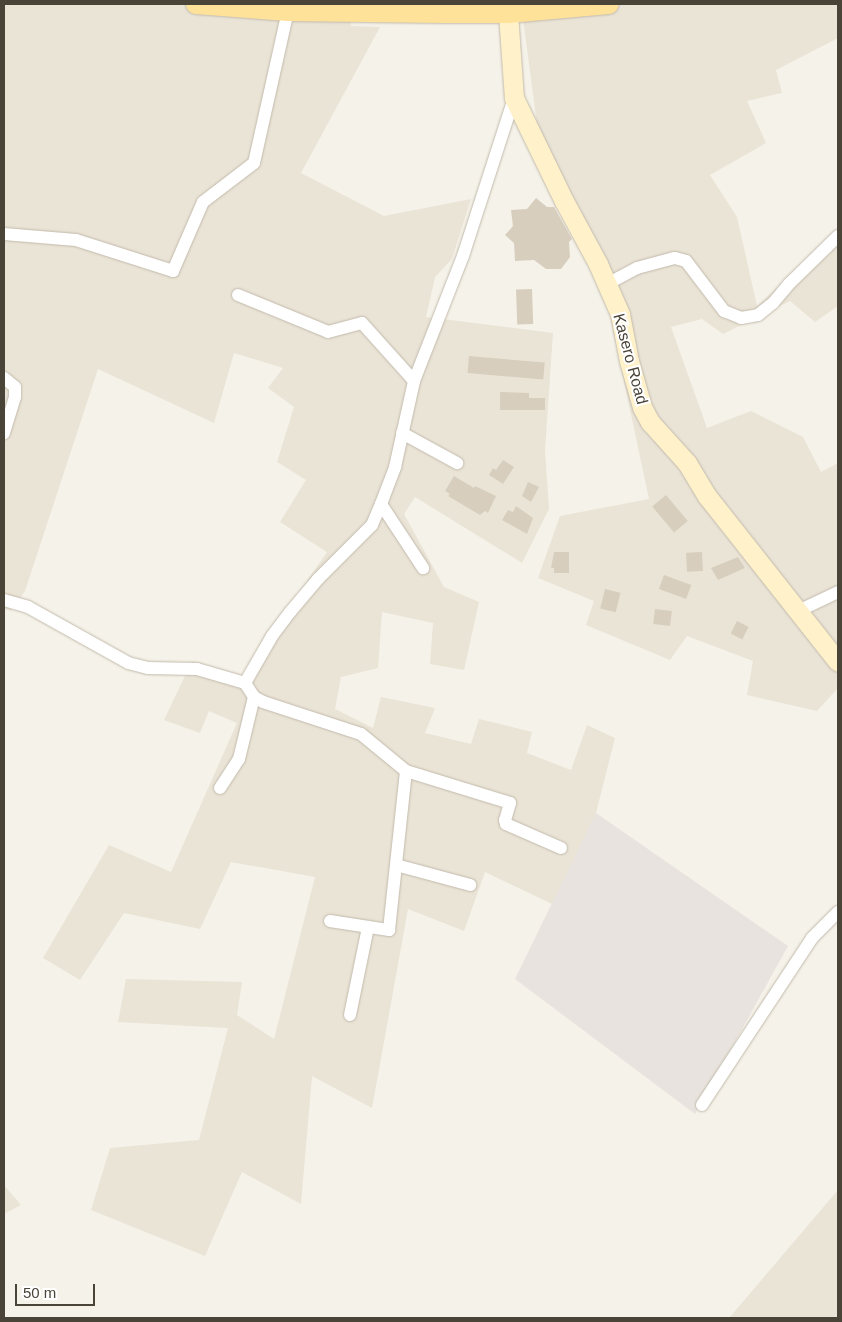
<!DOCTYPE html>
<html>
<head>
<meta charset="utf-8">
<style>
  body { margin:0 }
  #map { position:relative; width:842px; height:1322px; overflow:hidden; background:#f5f2e9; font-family:Arial,sans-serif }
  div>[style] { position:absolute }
  .residential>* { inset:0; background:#eae4d7 }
  .industrial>* { inset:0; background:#e8e3de }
  .building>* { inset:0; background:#d8cebe; transform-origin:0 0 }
  .roads { filter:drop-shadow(0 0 1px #c2baab) drop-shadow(0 0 1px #c2baab) }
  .street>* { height:12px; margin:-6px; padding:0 6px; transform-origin:6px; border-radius:6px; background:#fff }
  .secondary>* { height:19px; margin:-9.5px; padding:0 9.5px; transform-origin:9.5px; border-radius:9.5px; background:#fff2ca }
  .primary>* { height:20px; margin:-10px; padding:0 10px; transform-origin:10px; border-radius:10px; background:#ffe299 }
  span { translate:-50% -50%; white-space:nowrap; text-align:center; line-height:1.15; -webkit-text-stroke:4px #fff; paint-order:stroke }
  .street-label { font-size:16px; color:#4a4337 }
  .frame { position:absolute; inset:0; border:5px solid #4a4337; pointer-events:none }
  .scale { position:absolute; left:15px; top:1284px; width:80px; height:22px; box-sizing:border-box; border:2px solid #4a4337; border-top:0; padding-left:6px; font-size:15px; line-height:18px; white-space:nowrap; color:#4a4337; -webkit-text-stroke:4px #fff; paint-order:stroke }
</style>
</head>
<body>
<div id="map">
  <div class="residential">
    <i style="clip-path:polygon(4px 4px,349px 4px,351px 26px,380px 27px,301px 173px,384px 216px,471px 199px,452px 259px,435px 277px,426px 317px,553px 333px,545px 450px,549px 509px,522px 563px,415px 497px,404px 514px,444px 587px,479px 602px,464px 670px,430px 664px,433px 623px,382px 612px,378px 668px,341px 677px,335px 709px,373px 728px,381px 697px,435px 708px,425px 733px,471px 744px,479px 719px,532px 732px,527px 753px,571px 770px,587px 725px,615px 738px,596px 813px,552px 904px,485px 872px,464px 931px,408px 909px,372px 1108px,312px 1076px,301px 1204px,242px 1172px,205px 1256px,91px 1210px,110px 1148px,199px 1140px,228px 1028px,118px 1022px,126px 979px,242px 982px,237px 1015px,274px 1039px,315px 877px,231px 862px,200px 929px,124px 913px,80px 980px,43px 958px,109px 845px,171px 872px,237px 723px,209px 711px,200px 733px,164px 720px,192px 661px,242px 676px,327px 552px,280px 522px,306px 480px,277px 462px,294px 407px,268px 388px,283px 368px,234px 353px,214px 423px,98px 369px,25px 591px,11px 611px,4px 609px)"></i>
    <i style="clip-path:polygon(521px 4px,838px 4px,838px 38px,776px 70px,782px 93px,747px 101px,766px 143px,710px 175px,737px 217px,757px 306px,838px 230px,838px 306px,815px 322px,790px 301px,723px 334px,702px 319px,671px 327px,707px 428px,751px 411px,803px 437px,821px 472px,838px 463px,838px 688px,817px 711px,747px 695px,753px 661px,687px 636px,670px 660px,586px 625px,594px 601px,538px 578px,560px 516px,649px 499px,606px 297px,543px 169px)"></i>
    <i style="clip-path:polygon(4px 1185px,21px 1205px,4px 1214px)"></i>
    <i style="clip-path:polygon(838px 1190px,838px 1318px,729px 1318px)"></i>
  </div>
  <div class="industrial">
    <i style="clip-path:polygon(596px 813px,788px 946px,695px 1114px,515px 979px)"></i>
  </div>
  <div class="building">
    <i style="clip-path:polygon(536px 198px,547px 207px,554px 207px,572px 239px,569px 242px,570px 257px,561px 269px,546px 269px,534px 260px,515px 261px,514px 243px,505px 235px,513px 226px,511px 210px,527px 209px)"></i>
    <i style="left:532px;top:289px;width:35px;height:16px;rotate:88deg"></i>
    <i style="left:469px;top:356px;width:76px;height:17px;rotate:5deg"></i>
    <i style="clip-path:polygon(500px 392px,529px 393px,529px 398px,545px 398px,545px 410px,500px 410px)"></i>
    <i style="clip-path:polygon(503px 460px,514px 467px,503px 484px,489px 475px,493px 468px,496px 470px)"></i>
    <i style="clip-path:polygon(454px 476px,474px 488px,475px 486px,496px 496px,488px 513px,485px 511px,480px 515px,448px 496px,450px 494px,445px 491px)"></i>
    <i style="clip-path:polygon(528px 482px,539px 487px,531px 502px,522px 496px)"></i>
    <i style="left:666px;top:495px;width:34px;height:18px;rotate:50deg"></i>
    <i style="clip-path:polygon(516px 506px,533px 518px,527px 534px,502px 520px,508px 510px,513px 512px)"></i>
    <i style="clip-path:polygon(554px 552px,569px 552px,569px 573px,554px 573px,554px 568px,551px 568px)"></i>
    <i style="left:702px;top:552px;width:19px;height:16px;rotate:87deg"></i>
    <i style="clip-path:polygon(738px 557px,745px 568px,718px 580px,711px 568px)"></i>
    <i style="left:664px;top:575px;width:29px;height:15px;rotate:20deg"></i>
    <i style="left:605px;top:589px;width:16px;height:20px;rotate:14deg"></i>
    <i style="left:655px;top:609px;width:17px;height:15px;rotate:7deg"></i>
    <i style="left:737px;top:621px;width:13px;height:14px;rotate:27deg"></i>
  </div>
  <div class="roads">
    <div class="street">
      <i style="left:4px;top:234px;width:72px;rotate:4.8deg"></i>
      <i style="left:76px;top:240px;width:102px;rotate:17.7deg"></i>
      <i style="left:173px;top:271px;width:75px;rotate:-66.5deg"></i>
      <i style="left:203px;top:202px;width:64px;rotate:-37.4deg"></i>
      <i style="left:254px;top:163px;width:156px;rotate:-77.4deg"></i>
      <i style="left:607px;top:284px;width:34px;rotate:-28deg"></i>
      <i style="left:637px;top:268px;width:39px;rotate:-15deg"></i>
      <i style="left:675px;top:258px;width:11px;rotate:15deg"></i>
      <i style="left:686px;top:261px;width:63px;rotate:52.8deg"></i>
      <i style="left:724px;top:311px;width:18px;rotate:22deg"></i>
      <i style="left:741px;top:318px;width:17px;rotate:-10deg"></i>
      <i style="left:758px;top:315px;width:19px;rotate:-39deg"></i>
      <i style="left:773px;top:303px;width:26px;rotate:-50deg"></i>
      <i style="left:790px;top:283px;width:67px;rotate:-44.4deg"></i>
      <i style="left:238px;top:295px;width:97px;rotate:22.3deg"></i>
      <i style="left:328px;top:332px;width:35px;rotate:-15deg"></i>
      <i style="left:362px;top:323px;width:78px;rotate:48.1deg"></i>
      <i style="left:4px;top:378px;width:14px;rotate:39deg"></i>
      <i style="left:15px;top:387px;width:10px;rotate:90deg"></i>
      <i style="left:15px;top:397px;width:38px;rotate:107deg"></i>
      <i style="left:402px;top:433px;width:63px;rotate:28.6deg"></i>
      <i style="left:381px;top:504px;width:77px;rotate:56.7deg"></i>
      <i style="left:4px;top:600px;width:25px;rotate:16deg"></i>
      <i style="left:28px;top:607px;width:115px;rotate:29.2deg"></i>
      <i style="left:128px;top:663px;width:21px;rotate:14deg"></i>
      <i style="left:148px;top:668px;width:49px;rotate:1.2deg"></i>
      <i style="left:197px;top:669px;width:50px;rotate:16.3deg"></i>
      <i style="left:245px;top:683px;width:17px;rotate:57deg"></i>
      <i style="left:254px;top:697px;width:10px;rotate:29deg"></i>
      <i style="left:263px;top:702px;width:103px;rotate:18.1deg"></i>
      <i style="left:361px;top:734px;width:58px;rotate:39.4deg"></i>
      <i style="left:406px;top:771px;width:109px;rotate:17.1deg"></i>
      <i style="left:510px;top:803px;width:18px;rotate:106deg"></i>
      <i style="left:505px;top:820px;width:4px;rotate:76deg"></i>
      <i style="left:506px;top:824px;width:60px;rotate:23.6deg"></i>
      <i style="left:798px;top:611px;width:44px;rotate:-25.4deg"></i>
      <i style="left:245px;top:683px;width:54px;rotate:-60.1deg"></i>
      <i style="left:272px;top:636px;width:31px;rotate:-53deg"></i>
      <i style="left:291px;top:611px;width:42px;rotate:-49.8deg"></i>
      <i style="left:318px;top:579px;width:76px;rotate:-45deg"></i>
      <i style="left:372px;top:525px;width:23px;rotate:-67deg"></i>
      <i style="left:381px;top:504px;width:40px;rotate:-69deg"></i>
      <i style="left:395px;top:467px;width:88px;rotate:-77.5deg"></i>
      <i style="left:414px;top:381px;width:134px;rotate:-68.6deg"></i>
      <i style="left:463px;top:256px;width:166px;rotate:-72.1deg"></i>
      <i style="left:220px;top:788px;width:35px;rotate:-57deg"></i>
      <i style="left:239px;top:759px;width:64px;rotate:-76.4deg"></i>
      <i style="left:396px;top:865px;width:77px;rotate:15.1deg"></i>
      <i style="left:330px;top:921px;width:60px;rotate:8.7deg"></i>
      <i style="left:389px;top:930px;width:160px;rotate:-83.9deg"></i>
      <i style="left:350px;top:1015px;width:90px;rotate:-78.4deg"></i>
      <i style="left:702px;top:1105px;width:200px;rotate:-56.6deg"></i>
      <i style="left:812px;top:938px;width:37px;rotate:-45deg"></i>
    </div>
    <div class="secondary">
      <i style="left:508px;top:13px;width:85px;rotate:86deg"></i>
      <i style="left:514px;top:98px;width:114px;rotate:64.1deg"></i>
      <i style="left:564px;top:201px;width:72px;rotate:61.6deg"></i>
      <i style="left:598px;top:264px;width:55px;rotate:66.3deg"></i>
      <i style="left:620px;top:314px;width:48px;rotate:79.2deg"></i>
      <i style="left:629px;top:361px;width:48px;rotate:74.2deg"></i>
      <i style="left:642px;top:407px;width:17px;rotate:62deg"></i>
      <i style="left:650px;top:422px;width:55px;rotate:47.9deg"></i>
      <i style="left:687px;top:463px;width:39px;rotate:59deg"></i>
      <i style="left:707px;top:496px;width:211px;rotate:51.7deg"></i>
    </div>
    <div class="primary">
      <i style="left:196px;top:4px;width:92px;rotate:4.4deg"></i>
      <i style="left:288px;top:11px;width:157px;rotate:0.7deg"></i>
      <i style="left:445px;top:13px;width:63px"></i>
      <i style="left:508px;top:13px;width:101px;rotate:-5.1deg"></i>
    </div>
  </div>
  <div class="street-label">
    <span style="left:630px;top:359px;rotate:75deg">Kasero Road</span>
  </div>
  <div class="frame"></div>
  <div class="scale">50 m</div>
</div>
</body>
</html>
